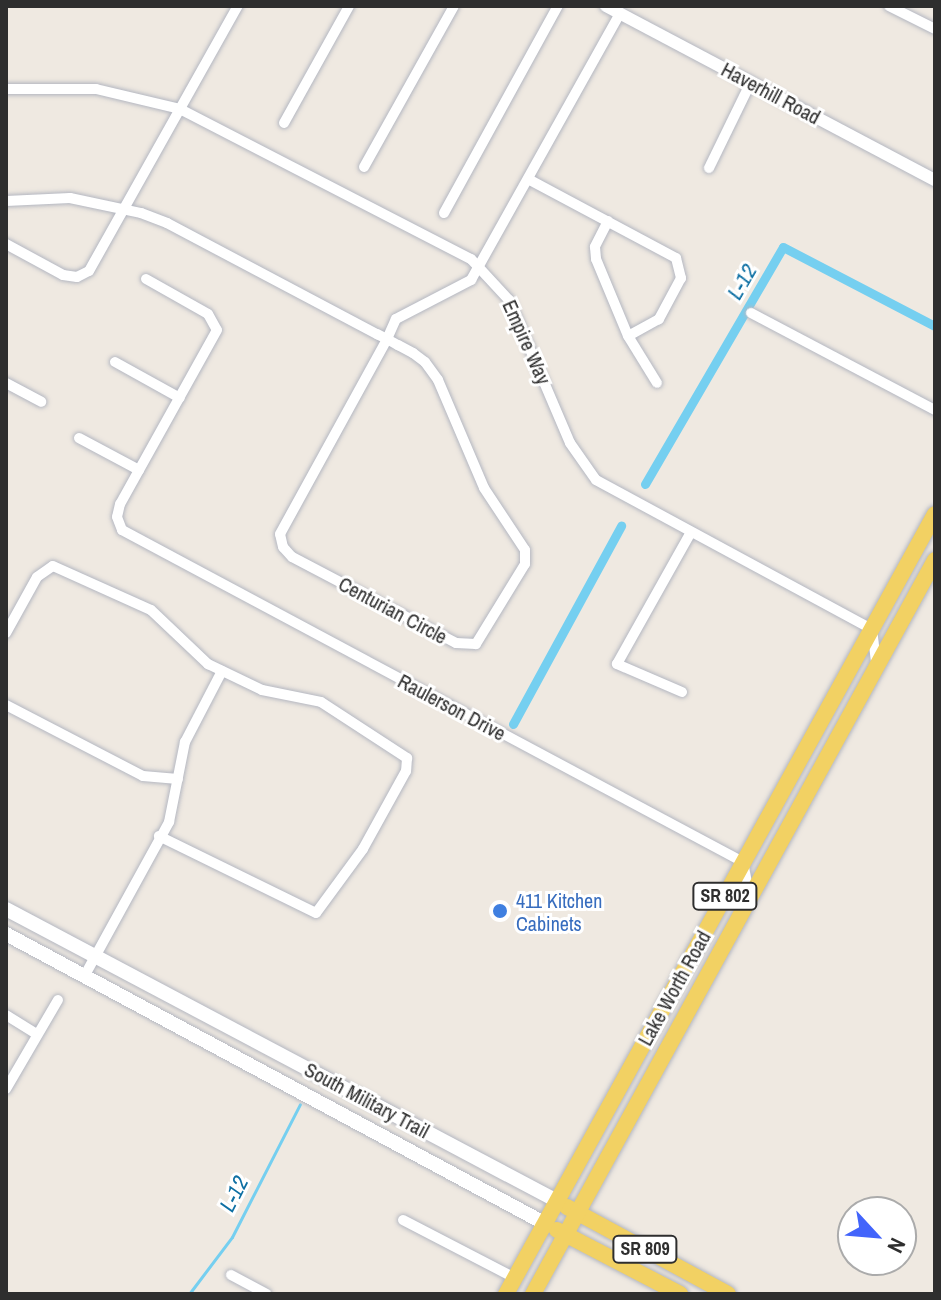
<!DOCTYPE html>
<html>
<head>
<meta charset="utf-8">
<style>
  body { margin:0 }
  #map { position:relative; width:941px; height:1300px; overflow:hidden; background:#efe9e1; font-family:"Archivo Narrow",sans-serif }
  div>[style] { position:absolute }
  .stream>* { height:3px; margin:-1.5px; padding:0 1.5px; transform-origin:1.5px; border-radius:1.5px; background:#75cff0 }
  .canal>* { height:9px; margin:-4.5px; padding:0 4.5px; transform-origin:4.5px; border-radius:4.5px; background:#75cff0 }
  .roads { filter:drop-shadow(0 0 2px #b4b7c1) drop-shadow(0 0 2px #b4b7c1) }
  .minor>* { height:10px; margin:-5px; padding:0 5px; transform-origin:5px; border-radius:5px; background:#fff }
  .tertiary>* { height:12px; margin:-6px; padding:0 6px; transform-origin:6px; border-radius:6px; background:#fff }
  .secondary>* { height:14px; margin:-7px; padding:0 7px; transform-origin:7px; border-radius:7px; background:#fff }
  .primary>* { height:16px; margin:-8px; padding:0 8px; transform-origin:8px; border-radius:8px; background:#f2d163 }
  .dots>* { width:22px; height:22px; translate:-50% -50%; box-sizing:border-box; border:4px solid #fff; border-radius:50% }
  span { translate:-50% -50%; white-space:nowrap; text-align:center; line-height:1.15; -webkit-text-stroke:6px #fff; paint-order:stroke }
  .shield-label span { padding:2px 6px; background:#fff; border:2px solid; border-radius:6px; -webkit-text-stroke-width:0 }
  .shield-label { font-size:18px; color:#2e2e2e; font-weight:700 }
  .street-label { font-size:20px; color:#2e2e2e }
  .shop-label { font-size:20px; color:#366cbe }
  .left { translate:0 -50%; text-align:left }
  .water-label { font-size:22px; color:#0d6fa3; font-style:italic }
  .frame { position:absolute; inset:0; border:8px solid #2e2e2e; pointer-events:none }
  .north { position:absolute; left:837px; top:1196px; width:80px; height:80px; box-sizing:border-box; background:#fff; border:2px solid #ababab; border-radius:50%; rotate:116deg; font-size:22px; font-weight:700; line-height:32px; text-align:center; color:#2e2e2e }
  .north::after { content:''; display:block; margin:auto; width:28px; height:36px; background:#4264fb; clip-path:polygon(50% 0,100% 100%,50% 72%,0 100%) }
</style>
</head>
<body>
<div id="map">
  <div class="stream">
    <i style="left:189px;top:1294px;width:71px;rotate:-53deg"></i>
    <i style="left:232px;top:1237px;width:149px;rotate:-62.9deg"></i>
  </div>
  <div class="canal">
    <i style="left:645px;top:484px;width:274px;rotate:-59.8deg"></i>
    <i style="left:783px;top:247px;width:171px;rotate:27.5deg"></i>
    <i style="left:513px;top:724px;width:226px;rotate:-61.4deg"></i>
  </div>
  <div class="roads">
    <div class="minor">
      <i style="left:889px;top:6px;width:51px;rotate:26.6deg"></i>
      <i style="left:6px;top:89px;width:90px"></i>
      <i style="left:96px;top:89px;width:86px;rotate:13.4deg"></i>
      <i style="left:180px;top:109px;width:327px;rotate:27.3deg"></i>
      <i style="left:471px;top:259px;width:56px;rotate:47.2deg"></i>
      <i style="left:509px;top:300px;width:155px;rotate:66.9deg"></i>
      <i style="left:570px;top:443px;width:45px;rotate:54.9deg"></i>
      <i style="left:596px;top:480px;width:314px;rotate:28.4deg"></i>
      <i style="left:872px;top:629px;width:31px;rotate:83deg"></i>
      <i style="left:284px;top:123px;width:134px;rotate:-60.9deg"></i>
      <i style="left:364px;top:167px;width:184px;rotate:-60.8deg"></i>
      <i style="left:709px;top:168px;width:96px;rotate:-64deg"></i>
      <i style="left:528px;top:179px;width:168px;rotate:28.1deg"></i>
      <i style="left:676px;top:258px;width:21px;rotate:76deg"></i>
      <i style="left:681px;top:278px;width:47px;rotate:118.2deg"></i>
      <i style="left:659px;top:319px;width:35px;rotate:151deg"></i>
      <i style="left:6px;top:201px;width:64px;rotate:-2.7deg"></i>
      <i style="left:70px;top:198px;width:73px;rotate:11.9deg"></i>
      <i style="left:141px;top:213px;width:28px;rotate:21deg"></i>
      <i style="left:167px;top:223px;width:238px;rotate:27.9deg"></i>
      <i style="left:377px;top:334px;width:11px;rotate:27deg"></i>
      <i style="left:387px;top:339px;width:13px;rotate:29deg"></i>
      <i style="left:398px;top:345px;width:17px;rotate:28deg"></i>
      <i style="left:413px;top:353px;width:15px;rotate:37deg"></i>
      <i style="left:425px;top:362px;width:22px;rotate:54deg"></i>
      <i style="left:438px;top:380px;width:117px;rotate:66.9deg"></i>
      <i style="left:484px;top:488px;width:74px;rotate:56.5deg"></i>
      <i style="left:525px;top:550px;width:14px;rotate:90deg"></i>
      <i style="left:525px;top:564px;width:94px;rotate:121.5deg"></i>
      <i style="left:476px;top:644px;width:20px;rotate:-177deg"></i>
      <i style="left:456px;top:643px;width:185px;rotate:-152.3deg"></i>
      <i style="left:292px;top:557px;width:13px;rotate:-132deg"></i>
      <i style="left:283px;top:547px;width:13px;rotate:-103deg"></i>
      <i style="left:280px;top:534px;width:222px;rotate:-61.2deg"></i>
      <i style="left:387px;top:339px;width:22px;rotate:-66deg"></i>
      <i style="left:396px;top:319px;width:85px;rotate:-27.5deg"></i>
      <i style="left:471px;top:280px;width:306px;rotate:-60.8deg"></i>
      <i style="left:444px;top:213px;width:236px;rotate:-61.2deg"></i>
      <i style="left:608px;top:221px;width:29px;rotate:117deg"></i>
      <i style="left:595px;top:247px;width:12px;rotate:85deg"></i>
      <i style="left:596px;top:259px;width:83px;rotate:67.4deg"></i>
      <i style="left:628px;top:336px;width:55px;rotate:58.3deg"></i>
      <i style="left:6px;top:244px;width:65px;rotate:28.5deg"></i>
      <i style="left:63px;top:275px;width:14px;rotate:8deg"></i>
      <i style="left:77px;top:277px;width:13px;rotate:-27deg"></i>
      <i style="left:89px;top:271px;width:304px;rotate:-60.7deg"></i>
      <i style="left:146px;top:279px;width:71px;rotate:29.4deg"></i>
      <i style="left:208px;top:314px;width:18px;rotate:61deg"></i>
      <i style="left:217px;top:330px;width:199px;rotate:119.1deg"></i>
      <i style="left:120px;top:504px;width:13px;rotate:103deg"></i>
      <i style="left:117px;top:517px;width:14px;rotate:69deg"></i>
      <i style="left:122px;top:530px;width:704px;rotate:28.13deg"></i>
      <i style="left:743px;top:862px;width:32px;rotate:79deg"></i>
      <i style="left:751px;top:313px;width:208px;rotate:27.8deg"></i>
      <i style="left:115px;top:362px;width:74px;rotate:29deg"></i>
      <i style="left:6px;top:383px;width:40px;rotate:28deg"></i>
      <i style="left:79px;top:438px;width:68px;rotate:28.1deg"></i>
      <i style="left:6px;top:633px;width:64px;rotate:-61deg"></i>
      <i style="left:37px;top:577px;width:19px;rotate:-35deg"></i>
      <i style="left:53px;top:566px;width:107px;rotate:24.2deg"></i>
      <i style="left:151px;top:610px;width:79px;rotate:43.5deg"></i>
      <i style="left:208px;top:664px;width:60px;rotate:25.7deg"></i>
      <i style="left:262px;top:690px;width:60px;rotate:11.5deg"></i>
      <i style="left:321px;top:702px;width:103px;rotate:33.1deg"></i>
      <i style="left:407px;top:758px;width:13px;rotate:94deg"></i>
      <i style="left:406px;top:771px;width:89px;rotate:118.9deg"></i>
      <i style="left:363px;top:849px;width:79px;rotate:126.3deg"></i>
      <i style="left:316px;top:913px;width:175px;rotate:-153.9deg"></i>
      <i style="left:682px;top:692px;width:71px;rotate:-156.7deg"></i>
      <i style="left:617px;top:664px;width:149px;rotate:-60.7deg"></i>
      <i style="left:6px;top:705px;width:154px;rotate:27.4deg"></i>
      <i style="left:143px;top:776px;width:35px;rotate:5deg"></i>
      <i style="left:85px;top:975px;width:175px;rotate:-61.2deg"></i>
      <i style="left:169px;top:822px;width:82px;rotate:-78.7deg"></i>
      <i style="left:185px;top:742px;width:80px;rotate:-62.5deg"></i>
      <i style="left:6px;top:1015px;width:36px;rotate:32deg"></i>
      <i style="left:6px;top:1089px;width:103px;rotate:-59.7deg"></i>
      <i style="left:403px;top:1220px;width:126px;rotate:27.4deg"></i>
      <i style="left:231px;top:1275px;width:40px;rotate:28deg"></i>
    </div>
    <div class="tertiary">
      <i style="left:606px;top:6px;width:372px;rotate:27.9deg"></i>
    </div>
    <div class="secondary">
      <i style="left:6px;top:909px;width:624px;rotate:27.92deg"></i>
      <i style="left:6px;top:934px;width:611px;rotate:28.24deg"></i>
    </div>
    <div class="primary">
      <i style="left:567px;top:1207px;width:183px;rotate:28.4deg"></i>
      <i style="left:557px;top:1230px;width:139px;rotate:27.5deg"></i>
      <i style="left:506px;top:1294px;width:890px;rotate:-61.19deg"></i>
      <i style="left:533px;top:1294px;width:837px;rotate:-61.29deg"></i>
    </div>
  </div>
  <div class="dots">
    <i style="left:500px;top:911px;background:#3f7fe0"></i>
  </div>
  <div class="shield-label">
    <span style="left:725px;top:896px">SR 802</span>
    <span style="left:645px;top:1249px">SR 809</span>
  </div>
  <div class="street-label">
    <span style="left:771px;top:93px;rotate:28deg">Haverhill Road</span>
    <span style="left:527px;top:342px;rotate:66deg">Empire Way</span>
    <span style="left:393px;top:610px;rotate:28deg">Centurian Circle</span>
    <span style="left:452px;top:707px;rotate:28deg">Raulerson Drive</span>
    <span style="left:674px;top:988px;rotate:-61deg">Lake Worth Road</span>
    <span style="left:367px;top:1100px;rotate:28deg">South Military Trail</span>
  </div>
  <div class="shop-label">
    <span class="left" style="left:516px;top:912px">411 Kitchen<br>Cabinets</span>
  </div>
  <div class="water-label">
    <span style="left:742px;top:282px;rotate:-60deg">L-12</span>
    <span style="left:234px;top:1194px;rotate:-63deg">L-12</span>
  </div>
  <div class="frame"></div>
  <div class="north">N</div>
</div>
</body>
</html>
